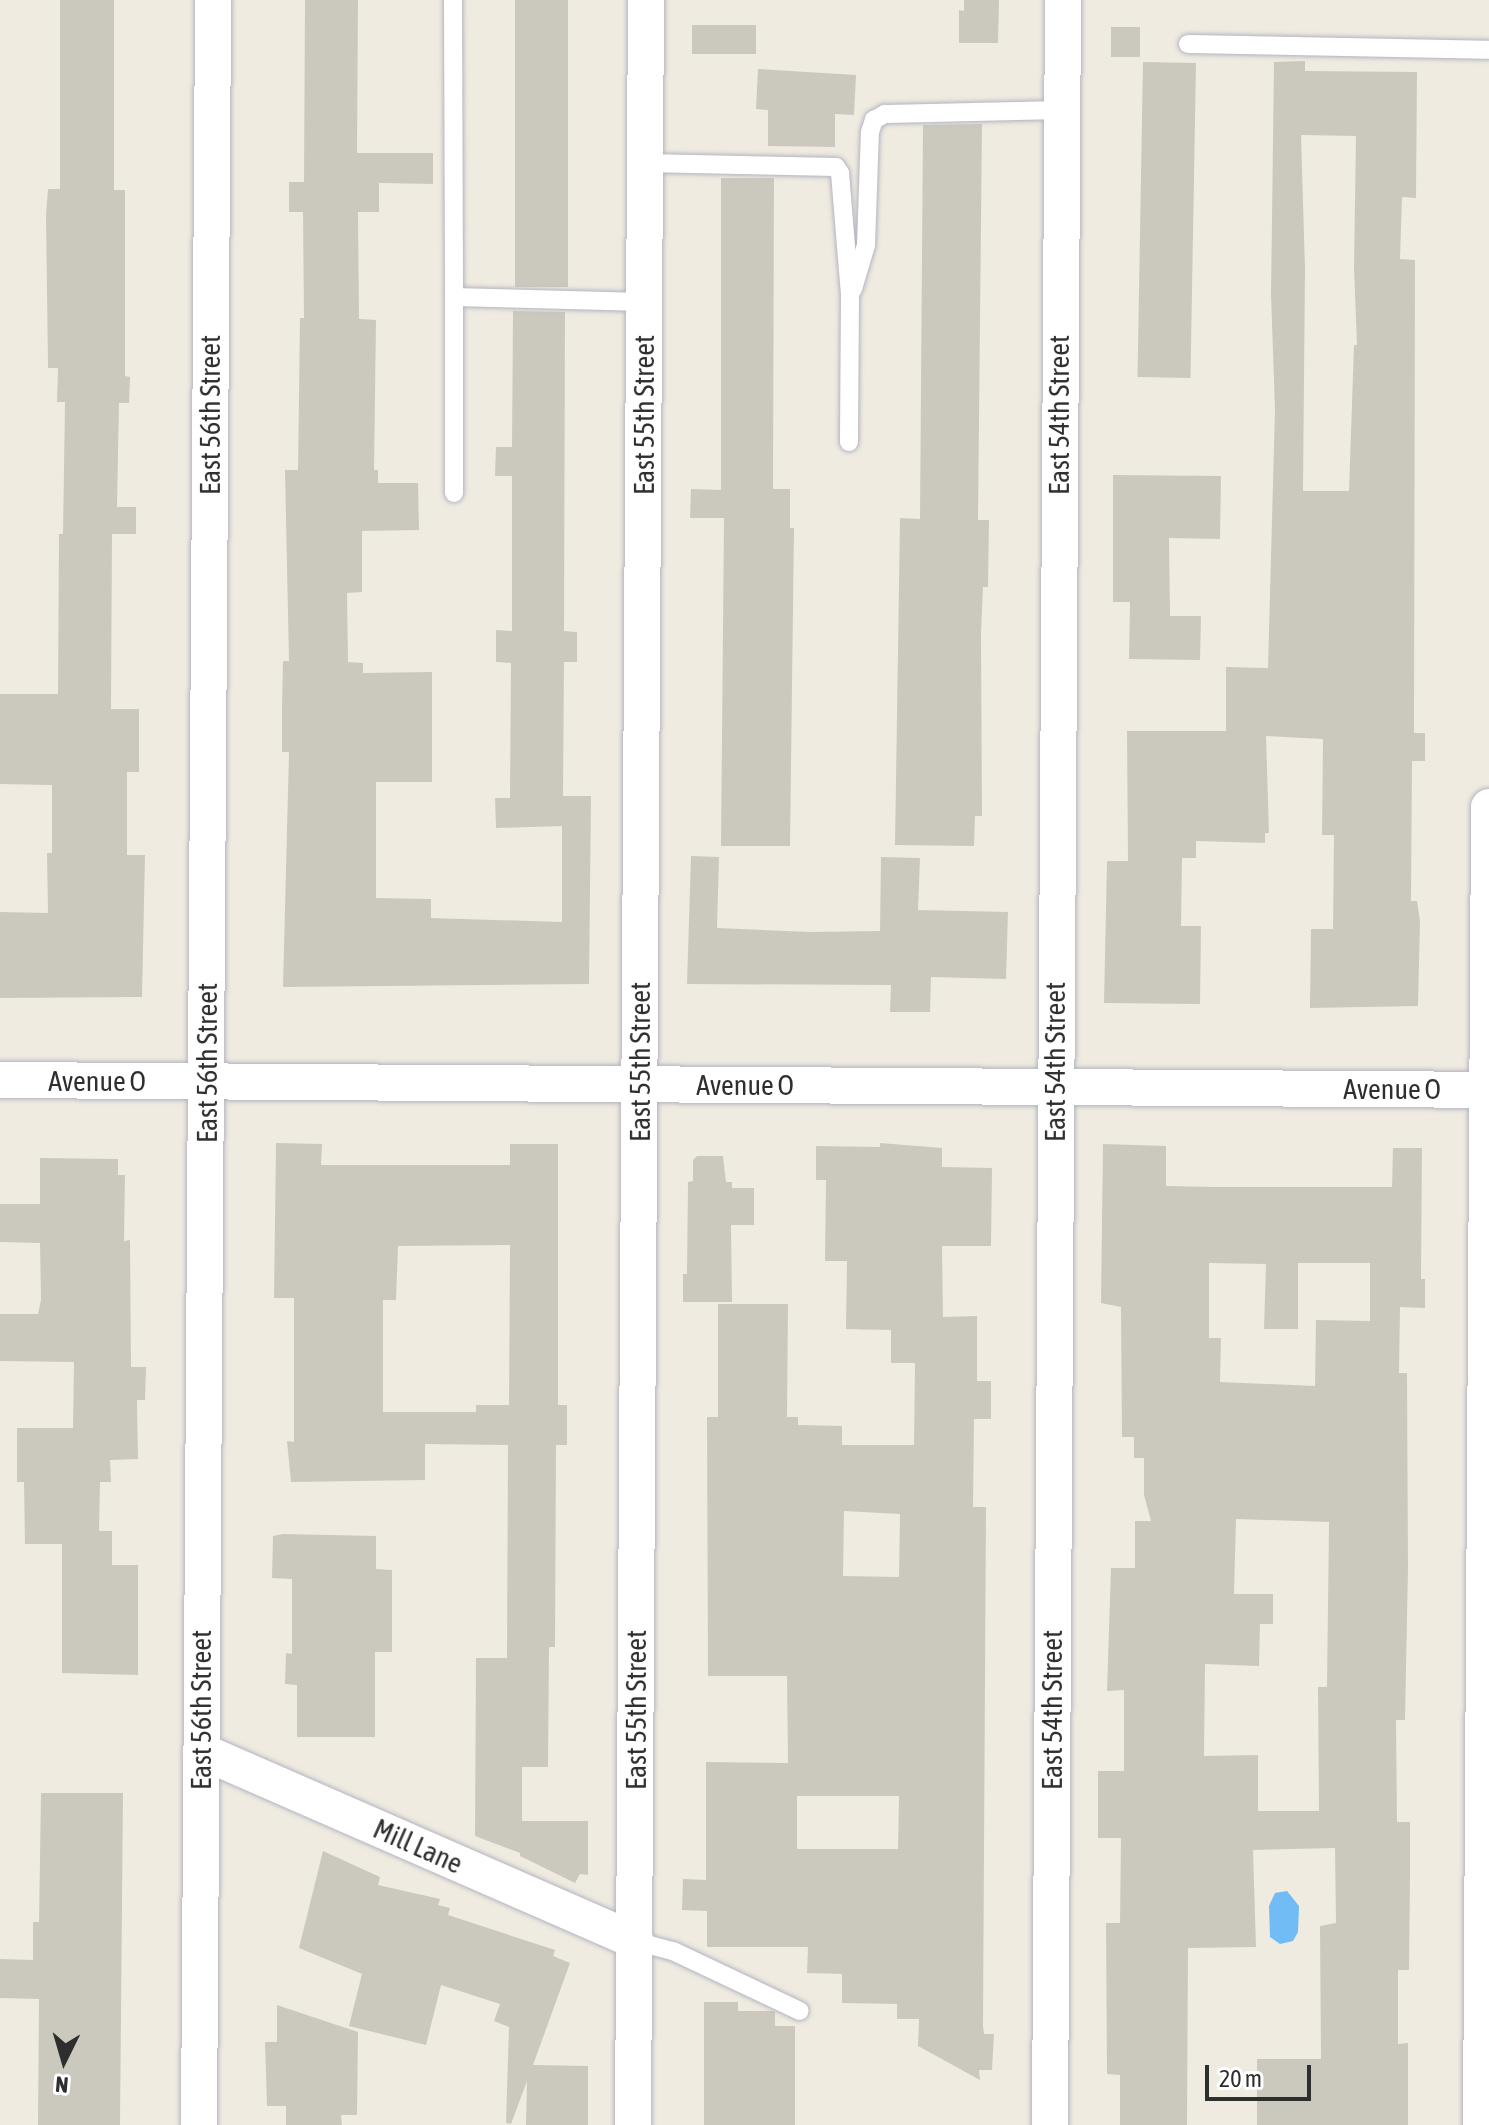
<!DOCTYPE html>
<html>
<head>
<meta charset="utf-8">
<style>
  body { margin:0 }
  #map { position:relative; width:1489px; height:2125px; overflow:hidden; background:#efebe0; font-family:"Asap Condensed",sans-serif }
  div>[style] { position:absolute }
  .water>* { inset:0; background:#71bcf4 }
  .building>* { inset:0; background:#cbc9be; transform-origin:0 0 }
  .roads { filter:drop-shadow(0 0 2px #b4b4c1) drop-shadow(0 0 2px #b4b4c1) }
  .lane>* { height:18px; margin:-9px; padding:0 9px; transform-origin:9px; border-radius:9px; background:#fff }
  .street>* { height:36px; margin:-18px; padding:0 18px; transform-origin:18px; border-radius:18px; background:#fff }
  span { translate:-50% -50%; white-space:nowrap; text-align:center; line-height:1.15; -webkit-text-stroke:7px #fff; paint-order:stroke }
  .street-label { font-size:28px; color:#2e2e2e }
  .north { position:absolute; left:24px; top:2021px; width:80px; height:80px; -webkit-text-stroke:6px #fff; paint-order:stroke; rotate:185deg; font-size:22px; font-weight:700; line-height:32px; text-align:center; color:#2e2e2e }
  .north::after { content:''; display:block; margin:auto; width:28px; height:36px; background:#2e2e2e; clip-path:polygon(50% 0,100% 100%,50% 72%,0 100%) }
  .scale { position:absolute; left:1205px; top:2065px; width:106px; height:36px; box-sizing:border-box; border:4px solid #2e2e2e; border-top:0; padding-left:10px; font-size:24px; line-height:28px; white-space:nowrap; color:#2e2e2e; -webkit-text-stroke:6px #fff; paint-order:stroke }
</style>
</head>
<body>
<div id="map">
  <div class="water">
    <i style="clip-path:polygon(1287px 1891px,1299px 1906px,1298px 1932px,1293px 1941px,1280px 1944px,1270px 1937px,1269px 1906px,1275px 1893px)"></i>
  </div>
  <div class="building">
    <i style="clip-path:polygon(60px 0,114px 0,114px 190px,125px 190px,125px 376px,130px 377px,129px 403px,119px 403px,117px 507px,136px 507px,136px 534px,112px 534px,111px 709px,139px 709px,139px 772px,127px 772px,127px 855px,145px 855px,142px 997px,0 998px,0 912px,48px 913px,47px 853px,52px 853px,52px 785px,0 784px,0 694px,58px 694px,59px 534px,63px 534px,65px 402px,57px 402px,58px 368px,48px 368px,46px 215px,48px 189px,60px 189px)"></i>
    <i style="clip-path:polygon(305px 0,358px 0,357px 153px,433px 153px,433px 184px,379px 183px,379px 212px,358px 212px,359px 319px,376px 320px,374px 470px,378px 470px,378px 483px,418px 483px,419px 530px,362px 531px,362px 592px,347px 593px,348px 662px,363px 663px,363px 673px,432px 672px,432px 782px,376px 782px,376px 898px,431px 899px,431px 918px,562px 922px,562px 826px,496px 828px,495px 798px,510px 798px,511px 663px,496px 662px,496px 630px,512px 631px,512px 476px,495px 476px,496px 447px,512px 447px,513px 311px,565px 312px,564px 631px,577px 632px,577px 662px,564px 662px,563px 796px,591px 796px,589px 984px,283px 987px,289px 752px,282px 752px,282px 707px,283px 661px,289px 661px,285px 470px,298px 470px,300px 318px,304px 318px,303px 212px,289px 212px,289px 182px,304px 182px)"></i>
    <i style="left:515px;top:0;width:53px;height:287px"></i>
    <i style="clip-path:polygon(964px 0,999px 0,998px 43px,959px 43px,959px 10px,964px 11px)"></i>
    <i style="left:692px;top:25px;width:64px;height:29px"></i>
    <i style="left:1111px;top:27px;width:29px;height:30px"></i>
    <i style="clip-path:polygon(evenodd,1305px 61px,1305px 71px,1417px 72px,1416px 198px,1402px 197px,1400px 259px,1415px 260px,1414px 733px,1425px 733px,1425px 761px,1412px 761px,1411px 901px,1417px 901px,1420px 921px,1418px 1006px,1310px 1008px,1311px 929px,1333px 929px,1334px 835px,1322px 835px,1323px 739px,1266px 736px,1269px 833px,1265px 833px,1265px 843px,1196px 841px,1196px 858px,1182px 858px,1181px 926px,1201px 926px,1200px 1004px,1104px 1003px,1107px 861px,1128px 861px,1127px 731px,1226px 731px,1226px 667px,1268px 668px,1275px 409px,1271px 295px,1274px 62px,1305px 61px,1301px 135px,1356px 136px,1354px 268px,1357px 345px,1354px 345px,1349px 491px,1303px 491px,1305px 269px,1301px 135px)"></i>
    <i style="left:1143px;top:62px;width:53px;height:315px;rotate:1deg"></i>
    <i style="clip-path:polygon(758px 69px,856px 75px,854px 115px,835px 114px,835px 147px,768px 146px,768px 110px,756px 109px)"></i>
    <i style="clip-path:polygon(982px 124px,978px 520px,989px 520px,988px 587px,983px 587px,981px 633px,982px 816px,975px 816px,974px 846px,895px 845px,900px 518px,920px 519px,923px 125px)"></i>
    <i style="clip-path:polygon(721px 178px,774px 178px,773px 489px,790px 489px,790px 528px,794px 528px,790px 846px,721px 846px,724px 518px,690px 518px,691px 489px,721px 490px)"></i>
    <i style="clip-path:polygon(1113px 475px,1221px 476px,1220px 539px,1169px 538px,1170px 616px,1201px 616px,1200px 660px,1129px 659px,1130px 602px,1113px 602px)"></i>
    <i style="clip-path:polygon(691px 856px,719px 857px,717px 928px,810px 932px,880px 931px,881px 857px,920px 858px,918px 910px,1008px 912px,1006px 979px,931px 977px,930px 1012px,890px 1012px,891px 985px,687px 984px)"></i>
    <i style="clip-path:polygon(evenodd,276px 1143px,322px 1144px,321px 1165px,510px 1165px,510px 1144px,558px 1144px,558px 1405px,567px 1405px,567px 1445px,556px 1445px,555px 1647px,549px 1647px,548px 1767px,522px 1767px,522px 1821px,588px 1821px,588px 1875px,580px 1874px,575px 1883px,520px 1856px,520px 1853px,475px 1836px,476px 1658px,507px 1658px,508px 1445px,425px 1444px,425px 1480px,291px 1482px,287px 1441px,294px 1442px,294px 1298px,274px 1298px,276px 1143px,510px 1245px,509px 1405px,476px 1405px,476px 1412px,383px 1412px,383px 1300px,396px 1300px,398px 1246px,510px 1245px)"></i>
    <i style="clip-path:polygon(evenodd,880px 1143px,942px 1148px,942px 1167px,992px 1168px,991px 1246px,942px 1246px,943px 1317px,977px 1316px,977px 1381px,991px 1381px,991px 1419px,974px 1419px,973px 1507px,986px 1507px,983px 2026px,984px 2034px,994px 2034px,992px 2070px,979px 2070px,980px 2080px,918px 2046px,919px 2019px,897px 2019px,897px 2004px,842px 2003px,842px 1974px,807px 1973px,808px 1947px,707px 1947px,707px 1911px,682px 1910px,683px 1879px,706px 1880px,706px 1762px,788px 1763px,787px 1676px,708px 1676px,707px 1417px,718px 1417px,718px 1304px,788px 1304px,787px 1417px,798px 1417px,798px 1425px,842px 1426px,842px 1445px,914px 1445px,915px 1363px,891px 1363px,891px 1330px,846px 1329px,847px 1261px,825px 1261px,826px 1180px,816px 1180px,816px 1146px,880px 1147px,880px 1143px,844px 1511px,900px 1514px,899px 1577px,843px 1576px,844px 1511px,880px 1143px,797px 1796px,899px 1796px,898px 1849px,797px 1849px,797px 1796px)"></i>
    <i style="clip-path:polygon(evenodd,1103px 1144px,1166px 1146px,1166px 1186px,1216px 1187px,1392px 1187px,1393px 1148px,1422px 1148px,1421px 1279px,1425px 1279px,1425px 1308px,1400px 1307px,1399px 1373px,1407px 1373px,1408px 1568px,1405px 1720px,1396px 1720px,1397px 1822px,1410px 1822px,1410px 1875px,1409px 1970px,1398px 1970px,1398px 2044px,1408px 2043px,1408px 2125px,1257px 2125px,1257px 2059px,1321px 2059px,1320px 1926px,1336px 1923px,1335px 1848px,1253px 1850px,1256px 1947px,1188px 1948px,1187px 2125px,1120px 2125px,1120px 2075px,1107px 2074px,1106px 1923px,1120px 1923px,1121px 1838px,1098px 1838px,1098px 1771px,1124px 1771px,1124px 1690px,1107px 1691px,1111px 1568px,1135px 1568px,1135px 1521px,1151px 1521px,1144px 1495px,1144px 1458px,1134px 1458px,1134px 1437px,1122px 1437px,1121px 1307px,1101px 1303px,1103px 1144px,1209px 1263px,1266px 1264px,1264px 1329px,1298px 1329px,1298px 1263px,1370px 1263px,1370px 1321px,1316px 1320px,1315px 1386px,1220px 1382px,1221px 1338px,1209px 1338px,1209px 1263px,1103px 1144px,1236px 1519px,1329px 1522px,1327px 1687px,1318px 1687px,1319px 1811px,1258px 1811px,1258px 1755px,1204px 1756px,1205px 1664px,1259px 1666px,1260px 1624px,1273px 1624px,1273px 1594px,1234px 1594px,1236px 1519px)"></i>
    <i style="clip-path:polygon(697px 1156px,723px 1156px,726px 1182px,732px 1182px,732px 1188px,754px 1188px,754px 1225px,731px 1225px,732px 1302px,683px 1302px,683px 1274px,687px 1274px,688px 1182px,693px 1181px,693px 1160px)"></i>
    <i style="clip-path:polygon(40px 1158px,118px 1159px,118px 1175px,125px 1175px,124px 1241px,130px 1240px,131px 1367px,146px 1367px,145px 1400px,137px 1400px,138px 1459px,110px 1460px,111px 1482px,100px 1482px,99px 1531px,112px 1531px,112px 1565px,138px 1565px,138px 1675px,62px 1673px,62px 1544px,25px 1544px,24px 1482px,17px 1482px,17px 1428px,73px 1428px,74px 1362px,0 1361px,0 1314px,38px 1314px,41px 1300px,40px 1243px,0 1242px,0 1204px,40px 1204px)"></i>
    <i style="clip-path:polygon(283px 1534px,376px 1536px,376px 1569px,392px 1570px,392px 1652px,375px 1652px,375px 1737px,297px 1737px,297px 1685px,285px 1684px,286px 1653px,292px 1654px,292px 1579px,272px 1578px,273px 1536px)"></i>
    <i style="clip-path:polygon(41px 1793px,123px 1793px,120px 2125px,38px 2125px,39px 1999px,0 1998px,0 1959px,33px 1960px,33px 1922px,39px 1922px)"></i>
    <i style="clip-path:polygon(323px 1851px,380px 1877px,378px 1885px,440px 1899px,438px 1905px,450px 1908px,448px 1915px,555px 1950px,553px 1956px,570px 1963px,533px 2065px,588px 2066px,588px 2125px,526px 2125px,527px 2081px,511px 2124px,506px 2123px,509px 2027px,494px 2021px,500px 2004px,441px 1985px,426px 2045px,349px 2026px,362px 1974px,299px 1948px)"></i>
    <i style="clip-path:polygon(704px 2002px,738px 2002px,738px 2011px,772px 2011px,775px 2012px,775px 2026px,795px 2026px,795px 2125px,704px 2125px)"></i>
    <i style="clip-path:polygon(277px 2005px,358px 2032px,357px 2115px,341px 2115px,342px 2125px,286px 2125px,286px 2106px,267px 2106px,265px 2042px,277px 2042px)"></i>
  </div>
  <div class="roads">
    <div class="lane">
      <i style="left:453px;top:0;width:297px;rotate:89.8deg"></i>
      <i style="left:1188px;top:44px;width:301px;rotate:1.1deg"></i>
      <i style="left:645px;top:163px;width:191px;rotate:1.2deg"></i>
      <i style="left:836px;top:167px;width:7px;rotate:56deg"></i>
      <i style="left:840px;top:173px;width:122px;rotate:85.3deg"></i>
      <i style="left:850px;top:295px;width:147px;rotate:90.4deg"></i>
      <i style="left:853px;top:289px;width:46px;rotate:-73.5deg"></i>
      <i style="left:866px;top:245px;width:113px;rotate:-88deg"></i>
      <i style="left:870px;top:132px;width:13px;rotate:-72deg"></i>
      <i style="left:874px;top:120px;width:13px;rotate:-29deg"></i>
      <i style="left:885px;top:114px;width:177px;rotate:-1.3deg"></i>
      <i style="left:454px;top:493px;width:196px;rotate:-90deg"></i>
      <i style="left:454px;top:297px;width:191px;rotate:1.5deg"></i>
      <i style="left:635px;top:1941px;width:39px;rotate:15deg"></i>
      <i style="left:673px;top:1951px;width:140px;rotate:25.3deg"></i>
    </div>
    <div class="street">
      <i style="left:0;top:1080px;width:1489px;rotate:0.38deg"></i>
      <i style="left:201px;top:1751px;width:474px;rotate:23.6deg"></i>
      <i style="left:199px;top:2125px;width:2125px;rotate:-89.62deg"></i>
      <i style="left:633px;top:2125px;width:2125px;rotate:-89.65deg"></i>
      <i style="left:1050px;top:2125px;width:2125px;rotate:-89.65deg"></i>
      <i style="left:1481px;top:2125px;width:1318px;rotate:-89.65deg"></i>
    </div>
  </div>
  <div class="street-label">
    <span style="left:210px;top:415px;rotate:-90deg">East 56th Street</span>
    <span style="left:644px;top:415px;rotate:-90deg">East 55th Street</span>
    <span style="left:1059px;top:415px;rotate:-90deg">East 54th Street</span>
    <span style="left:640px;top:1062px;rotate:-90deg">East 55th Street</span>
    <span style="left:1055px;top:1062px;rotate:-90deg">East 54th Street</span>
    <span style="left:207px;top:1063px;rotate:-90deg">East 56th Street</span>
    <span style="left:97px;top:1081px">Avenue O</span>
    <span style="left:745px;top:1085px">Avenue O</span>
    <span style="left:1392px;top:1089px">Avenue O</span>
    <span style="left:201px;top:1710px;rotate:-90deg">East 56th Street</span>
    <span style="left:636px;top:1710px;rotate:-90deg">East 55th Street</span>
    <span style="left:1052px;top:1710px;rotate:-90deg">East 54th Street</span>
    <span style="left:418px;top:1846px;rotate:24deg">Mill Lane</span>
  </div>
  <div class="north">N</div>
  <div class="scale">20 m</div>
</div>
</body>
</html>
